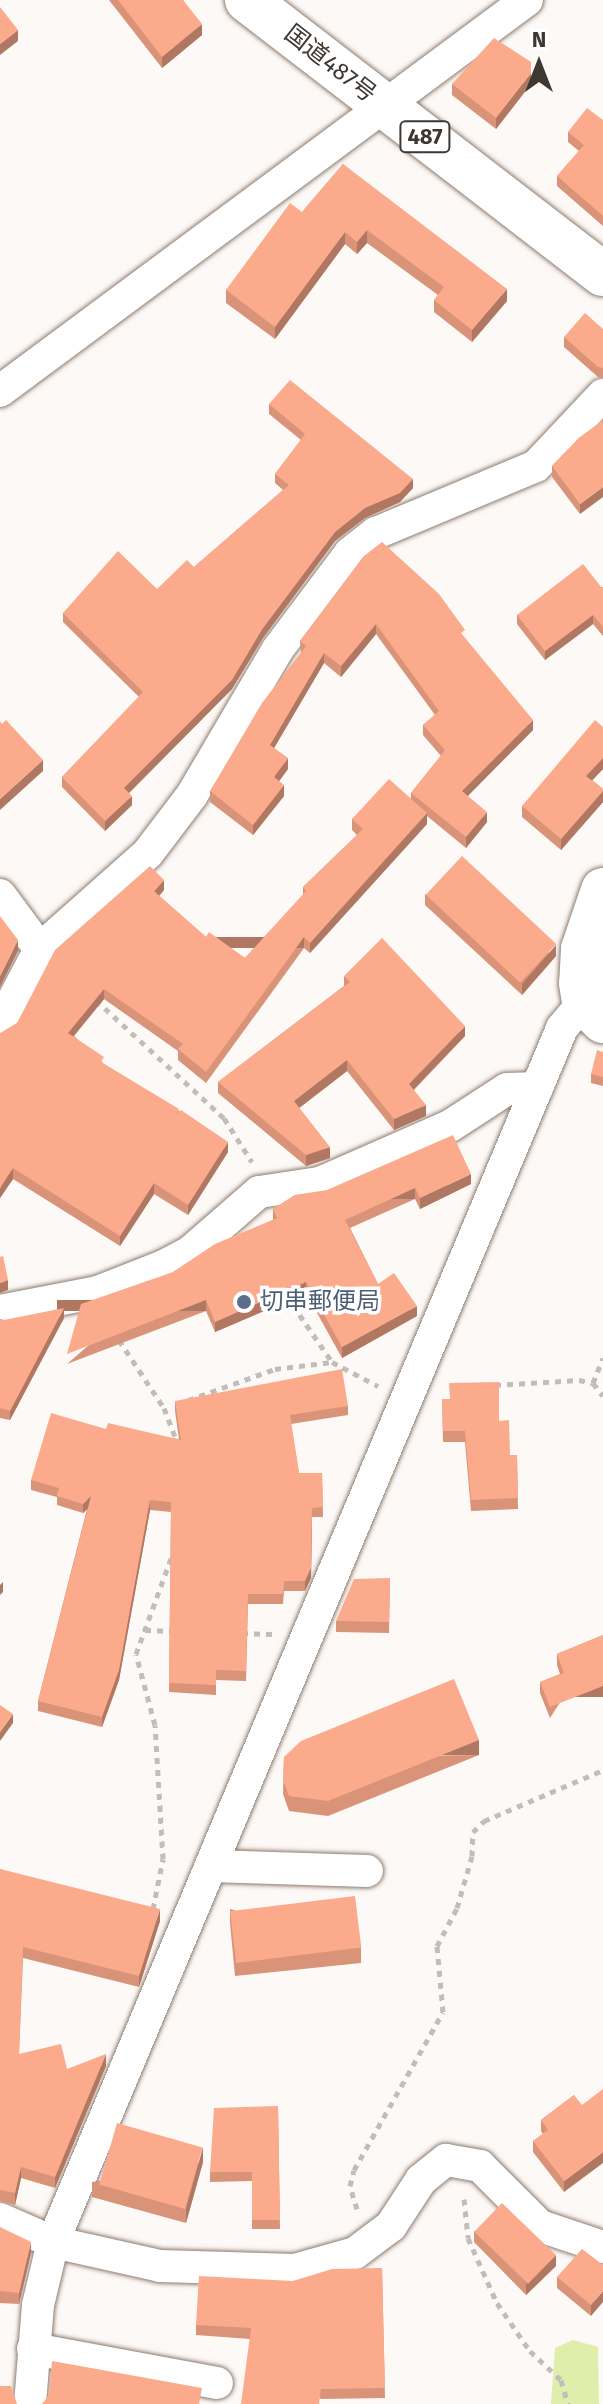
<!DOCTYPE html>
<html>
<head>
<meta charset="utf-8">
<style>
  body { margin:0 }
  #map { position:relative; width:603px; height:2404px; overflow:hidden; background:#fdf9f6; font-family:"Fira Sans","Noto Sans JP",sans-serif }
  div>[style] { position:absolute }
  .green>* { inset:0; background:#e0eeab }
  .path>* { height:5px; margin-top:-2.5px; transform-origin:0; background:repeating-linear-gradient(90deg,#c2bdb9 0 6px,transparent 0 12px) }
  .roads { filter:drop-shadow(0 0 2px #8d7c70) drop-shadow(0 0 2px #8d7c70) }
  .street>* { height:32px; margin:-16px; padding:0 16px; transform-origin:16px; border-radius:16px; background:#fff }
  .highway>* { height:44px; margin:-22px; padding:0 22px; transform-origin:22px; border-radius:22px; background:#fff }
  .wall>* { inset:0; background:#d89378 }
  .shaded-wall>* { inset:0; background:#b07862; transform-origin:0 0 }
  .building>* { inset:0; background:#fbab8c; transform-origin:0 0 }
  .dots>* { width:22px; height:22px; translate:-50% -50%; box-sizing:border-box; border:4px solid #fff; border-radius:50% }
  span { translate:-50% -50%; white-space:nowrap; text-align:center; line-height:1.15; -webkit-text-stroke:7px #fff; paint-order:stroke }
  .shield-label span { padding:2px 6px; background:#fff; border:2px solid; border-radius:6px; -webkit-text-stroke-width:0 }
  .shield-label { font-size:22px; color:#3e3732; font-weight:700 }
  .street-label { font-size:24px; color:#3e3732 }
  .service-label { font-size:24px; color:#4e5e75 }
  .left { translate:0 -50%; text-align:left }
  .north { position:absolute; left:499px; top:24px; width:80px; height:80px; -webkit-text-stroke:6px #fff; paint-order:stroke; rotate:0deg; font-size:22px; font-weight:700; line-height:32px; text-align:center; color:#3e3732 }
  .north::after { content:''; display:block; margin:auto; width:28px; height:36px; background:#3e3732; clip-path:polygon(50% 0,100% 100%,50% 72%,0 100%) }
</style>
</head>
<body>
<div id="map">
  <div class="green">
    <i style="clip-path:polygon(573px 2340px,598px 2347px,599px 2404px,551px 2404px,555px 2348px)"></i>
  </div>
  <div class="path">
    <i style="left:96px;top:1000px;width:174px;rotate:42.7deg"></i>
    <i style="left:224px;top:1118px;width:52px;rotate:57.5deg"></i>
    <i style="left:286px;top:1295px;width:81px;rotate:55.5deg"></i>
    <i style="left:332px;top:1362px;width:52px;rotate:27.6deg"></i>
    <i style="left:119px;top:1340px;width:82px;rotate:56.5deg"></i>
    <i style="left:164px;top:1408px;width:36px;rotate:69deg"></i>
    <i style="left:593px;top:1383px;width:27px;rotate:-68deg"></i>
    <i style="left:495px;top:1385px;width:84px;rotate:-3.4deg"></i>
    <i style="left:579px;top:1380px;width:14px;rotate:12deg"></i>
    <i style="left:593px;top:1383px;width:16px;rotate:52deg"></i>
    <i style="left:188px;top:1400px;width:92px;rotate:-19.6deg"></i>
    <i style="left:275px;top:1369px;width:57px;rotate:-7deg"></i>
    <i style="left:145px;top:1630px;width:31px;rotate:2deg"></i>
    <i style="left:242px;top:1633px;width:30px;rotate:2deg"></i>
    <i style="left:153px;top:1909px;width:51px;rotate:-78.7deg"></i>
    <i style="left:163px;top:1859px;width:134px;rotate:-93.4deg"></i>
    <i style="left:155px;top:1725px;width:73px;rotate:-105deg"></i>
    <i style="left:136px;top:1654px;width:108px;rotate:-69.9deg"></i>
    <i style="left:464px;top:2199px;width:39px;rotate:84deg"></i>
    <i style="left:468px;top:2238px;width:71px;rotate:66deg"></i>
    <i style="left:497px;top:2303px;width:58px;rotate:55.5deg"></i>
    <i style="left:530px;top:2351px;width:42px;rotate:43.1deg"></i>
    <i style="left:561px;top:2380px;width:25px;rotate:74deg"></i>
    <i style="left:357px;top:2209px;width:24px;rotate:-107deg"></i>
    <i style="left:350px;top:2186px;width:16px;rotate:-76deg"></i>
    <i style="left:354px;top:2170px;width:181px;rotate:-60.6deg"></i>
    <i style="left:443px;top:2012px;width:66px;rotate:-95.2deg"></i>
    <i style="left:437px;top:1946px;width:43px;rotate:-62.2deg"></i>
    <i style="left:457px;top:1908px;width:54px;rotate:-73.9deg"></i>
    <i style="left:472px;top:1856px;width:24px;rotate:-88deg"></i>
    <i style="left:473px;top:1832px;width:16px;rotate:-45deg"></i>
    <i style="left:484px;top:1821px;width:129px;rotate:-23.2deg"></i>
  </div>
  <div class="roads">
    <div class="street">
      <i style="left:0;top:391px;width:656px;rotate:-36.57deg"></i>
      <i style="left:0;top:895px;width:67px;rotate:53.5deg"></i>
      <i style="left:0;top:1025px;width:86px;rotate:-62.2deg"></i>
      <i style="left:40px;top:949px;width:144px;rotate:-41.6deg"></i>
      <i style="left:148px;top:853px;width:73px;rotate:-52.8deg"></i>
      <i style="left:192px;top:795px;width:169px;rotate:-59.5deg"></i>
      <i style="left:278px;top:649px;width:120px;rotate:-53.1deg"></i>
      <i style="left:350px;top:553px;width:33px;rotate:-38deg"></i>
      <i style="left:376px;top:533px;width:173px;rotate:-22.7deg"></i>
      <i style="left:536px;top:466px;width:98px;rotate:-46.7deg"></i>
      <i style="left:0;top:1311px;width:100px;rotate:-11deg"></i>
      <i style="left:98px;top:1292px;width:71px;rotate:-21.5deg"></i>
      <i style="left:164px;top:1266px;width:30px;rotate:-28deg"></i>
      <i style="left:190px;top:1252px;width:91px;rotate:-41deg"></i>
      <i style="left:259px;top:1192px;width:62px;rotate:-8.4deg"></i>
      <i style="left:320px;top:1183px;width:142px;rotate:-23.7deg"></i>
      <i style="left:450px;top:1126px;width:68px;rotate:-33deg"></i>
      <i style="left:507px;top:1089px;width:30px;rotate:-2deg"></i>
      <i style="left:211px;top:1866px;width:156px;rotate:1.8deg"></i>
      <i style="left:0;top:2219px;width:58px;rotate:23.5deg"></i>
      <i style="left:53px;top:2242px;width:110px;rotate:12.6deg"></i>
      <i style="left:160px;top:2266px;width:135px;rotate:1.7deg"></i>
      <i style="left:295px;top:2270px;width:62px;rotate:-15.8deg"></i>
      <i style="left:355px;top:2253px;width:45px;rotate:-36.9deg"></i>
      <i style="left:391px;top:2226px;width:55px;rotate:-56.9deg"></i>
      <i style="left:421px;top:2180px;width:32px;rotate:-39deg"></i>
      <i style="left:446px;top:2160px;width:35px;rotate:10deg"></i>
      <i style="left:480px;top:2166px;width:85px;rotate:45deg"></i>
      <i style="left:540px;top:2226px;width:66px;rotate:18.4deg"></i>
      <i style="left:33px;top:2349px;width:187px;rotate:10.5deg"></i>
      <i style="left:30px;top:2404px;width:99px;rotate:-85.4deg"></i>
      <i style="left:38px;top:2305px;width:65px;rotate:-76.6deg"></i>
      <i style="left:53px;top:2242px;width:1316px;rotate:-67.25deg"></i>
      <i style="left:562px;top:1028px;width:34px;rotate:-50deg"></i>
    </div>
    <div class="highway">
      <i style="left:247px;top:0;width:449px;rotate:37.6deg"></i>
      <i style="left:603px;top:890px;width:62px;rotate:108.7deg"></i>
      <i style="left:583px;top:949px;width:34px;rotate:93deg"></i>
      <i style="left:581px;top:983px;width:19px;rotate:81deg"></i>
      <i style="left:584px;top:1002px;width:27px;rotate:45deg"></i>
    </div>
  </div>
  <div class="wall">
    <i style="clip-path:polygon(109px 0,183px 0,202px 35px,162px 68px)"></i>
    <i style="clip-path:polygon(452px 84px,531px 84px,496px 129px,452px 95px)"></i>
    <i style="clip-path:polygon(603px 120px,603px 226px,557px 186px,557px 176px,579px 151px,568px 142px,568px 132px)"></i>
    <i style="clip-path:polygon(343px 164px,507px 301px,472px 342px,434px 312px,434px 300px,438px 295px,367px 243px,357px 254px,345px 244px,275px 339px,226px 303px,226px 290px,302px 212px)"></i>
    <i style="clip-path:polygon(603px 329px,603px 378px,598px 377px,564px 347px,564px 337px)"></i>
    <i style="clip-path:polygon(269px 404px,413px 488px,400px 502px,365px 518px,335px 541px,263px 638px,232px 689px,129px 793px,132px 805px,105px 831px,62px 787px,62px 777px,139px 697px,63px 622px,63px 613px,157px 589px,194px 567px,283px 490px,275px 483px,275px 474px,301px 440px,269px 414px)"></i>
    <i style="clip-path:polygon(580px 437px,580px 514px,552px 477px,552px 466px)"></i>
    <i style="clip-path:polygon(364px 556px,465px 638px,533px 730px,467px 796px,487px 822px,466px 848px,427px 816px,427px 824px,310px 953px,304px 948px,206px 1083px,178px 1060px,178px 1051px,104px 999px,74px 1036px,104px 1064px,179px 1111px,228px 1152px,188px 1215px,154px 1194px,120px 1246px,13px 1179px,0 1198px,17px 1023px,164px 890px,159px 896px,206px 937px,245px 958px,303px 895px,303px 887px,357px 835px,352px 830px,352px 819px,411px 798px,411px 793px,441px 756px,423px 735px,423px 725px,435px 715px,376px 634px,341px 677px,324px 663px,274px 748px,288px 769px,279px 781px,284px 796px,253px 835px,210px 802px,210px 791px,301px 653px,300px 641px)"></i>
    <i style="clip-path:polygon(603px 587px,603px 636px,593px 624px,545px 660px,517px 624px,517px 615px)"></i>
    <i style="clip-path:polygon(603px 727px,603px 769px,592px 780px,603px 789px,603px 802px,561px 850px,522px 817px,522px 806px)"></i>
    <i style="clip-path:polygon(425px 894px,556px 956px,522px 995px,425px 905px)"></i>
    <i style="clip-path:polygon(344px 976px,465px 1036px,414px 1090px,426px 1116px,394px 1130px,347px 1071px,299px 1108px,330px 1158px,306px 1166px,218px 1093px,218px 1082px,344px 986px)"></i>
    <i style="clip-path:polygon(603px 1052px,603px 1086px,591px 1083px,591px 1074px)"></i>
    <i style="clip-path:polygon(471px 1184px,420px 1209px,415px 1199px,350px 1228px,378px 1284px,417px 1316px,342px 1358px,306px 1293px,215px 1332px,206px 1311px,67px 1364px,173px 1272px,273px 1220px,273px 1209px,295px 1195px)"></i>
    <i style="clip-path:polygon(64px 1318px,10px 1420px,0 1418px,0 1319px,4px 1320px)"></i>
    <i style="clip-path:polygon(442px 1399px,499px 1421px,510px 1455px,517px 1455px,518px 1509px,471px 1511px,465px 1442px,443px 1442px)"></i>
    <i style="clip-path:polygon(175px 1401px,348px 1406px,348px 1415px,291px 1424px,299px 1473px,322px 1473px,323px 1517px,312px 1517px,311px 1578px,305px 1591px,284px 1591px,283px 1604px,248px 1604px,246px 1681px,216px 1680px,216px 1695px,169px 1692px,171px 1512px,150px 1510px,119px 1680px,102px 1727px,38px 1711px,38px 1701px,87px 1509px,83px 1513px,57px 1505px,57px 1497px,31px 1490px,31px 1480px,106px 1429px,179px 1439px,175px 1411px)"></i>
    <i style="clip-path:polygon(390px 1578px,389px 1633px,336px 1632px,336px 1621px)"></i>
    <i style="clip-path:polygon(603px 1635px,550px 1718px,540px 1693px,540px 1682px,560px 1674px,557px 1665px,557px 1654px)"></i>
    <i style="clip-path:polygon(479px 1755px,328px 1816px,289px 1811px,283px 1794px,284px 1757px)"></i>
    <i style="clip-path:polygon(0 1869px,160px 1921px,139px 1987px,23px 1958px,19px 2054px,67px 2069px,106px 2066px,55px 2188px,21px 2178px,15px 2205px,0 2201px)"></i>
    <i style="clip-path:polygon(230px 1909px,361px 1948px,361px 1963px,235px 1976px,230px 1923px)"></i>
    <i style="clip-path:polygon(574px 2095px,564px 2192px,533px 2152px,533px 2141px,543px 2134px,541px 2131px,541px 2120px)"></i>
    <i style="clip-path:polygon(278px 2106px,280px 2229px,252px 2229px,252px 2181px,210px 2182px,210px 2172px)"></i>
    <i style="clip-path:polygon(203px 2162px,186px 2223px,92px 2197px,92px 2182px)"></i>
    <i style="clip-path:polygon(0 2227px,31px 2253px,19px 2304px,0 2303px)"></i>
    <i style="clip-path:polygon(474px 2231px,556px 2266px,526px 2295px,474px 2242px)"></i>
    <i style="clip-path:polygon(603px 2265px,591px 2316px,557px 2288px,557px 2277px)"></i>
    <i style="clip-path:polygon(382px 2268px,385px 2398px,321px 2399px,250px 2339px,196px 2335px,196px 2325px,293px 2281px)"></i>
  </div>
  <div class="shaded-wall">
    <i style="clip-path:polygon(202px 24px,202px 35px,162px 68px,162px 57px)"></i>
    <i style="clip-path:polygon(18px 30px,18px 41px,0 55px,0 44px)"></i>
    <i style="clip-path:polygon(531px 73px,531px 84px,496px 129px,496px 118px)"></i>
    <i style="clip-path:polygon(367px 230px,367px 243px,357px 254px,357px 242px)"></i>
    <i style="clip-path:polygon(345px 232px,345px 244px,275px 339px,275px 327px)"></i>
    <i style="clip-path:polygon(507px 289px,507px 301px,472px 342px,472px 330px)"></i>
    <i style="clip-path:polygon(413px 479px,413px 488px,400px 502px,365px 518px,335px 541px,263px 638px,232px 689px,124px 798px,124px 788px,263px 628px,335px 532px,365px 508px)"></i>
    <i style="clip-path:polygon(603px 487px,603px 497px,580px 514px,580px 504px)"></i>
    <i style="clip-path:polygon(593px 615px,593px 624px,545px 660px,545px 651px)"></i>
    <i style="clip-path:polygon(376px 624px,376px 634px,341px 677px,341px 666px)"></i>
    <i style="clip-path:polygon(324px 653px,324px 663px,270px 755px,270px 745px)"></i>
    <i style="clip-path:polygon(533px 720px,533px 730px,462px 802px,462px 791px)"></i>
    <i style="clip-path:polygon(288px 758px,288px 769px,274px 788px,274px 777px)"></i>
    <i style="clip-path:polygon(603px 758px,603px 769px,586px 787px,586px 776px)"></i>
    <i style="clip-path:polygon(43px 760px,43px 771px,0 810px,0 799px)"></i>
    <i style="clip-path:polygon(284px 785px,284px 796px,253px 835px,253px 825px)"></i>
    <i style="clip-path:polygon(603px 791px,603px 802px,561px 850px,561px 839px)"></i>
    <i style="clip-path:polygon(132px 796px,132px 805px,105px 831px,105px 821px)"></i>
    <i style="clip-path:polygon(487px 812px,487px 822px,466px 848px,466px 837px)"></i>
    <i style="clip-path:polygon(427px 813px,427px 824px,310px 953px,310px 943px)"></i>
    <i style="clip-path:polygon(164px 880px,164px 890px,154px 902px,154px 891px)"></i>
    <i style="left:304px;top:937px;width:11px;height:167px;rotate:90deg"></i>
    <i style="clip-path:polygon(18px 940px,18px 951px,0 987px,0 976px)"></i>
    <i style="clip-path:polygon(556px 945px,556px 956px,522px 995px,522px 984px)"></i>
    <i style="clip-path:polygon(104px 989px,104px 999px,68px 1043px,68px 1033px)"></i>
    <i style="clip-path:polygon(465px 1026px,465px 1036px,409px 1094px,409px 1084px)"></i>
    <i style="clip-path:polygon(347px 1060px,347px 1071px,294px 1112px,294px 1101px)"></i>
    <i style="clip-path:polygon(426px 1105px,426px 1116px,394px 1130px,394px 1119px)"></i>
    <i style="clip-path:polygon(228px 1142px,228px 1152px,188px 1215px,188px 1205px)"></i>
    <i style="clip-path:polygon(330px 1147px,330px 1158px,306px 1166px,306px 1155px)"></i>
    <i style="clip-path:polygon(13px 1168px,13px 1179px,0 1198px,0 1188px)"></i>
    <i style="clip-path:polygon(471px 1174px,471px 1184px,420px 1209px,420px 1198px)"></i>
    <i style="clip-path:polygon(154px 1183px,154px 1194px,120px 1246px,120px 1236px)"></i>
    <i style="left:415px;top:1188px;width:11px;height:77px;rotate:90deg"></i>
    <i style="clip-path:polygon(8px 1280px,8px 1290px,0 1293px,0 1283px)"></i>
    <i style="clip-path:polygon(306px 1282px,306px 1293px,215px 1332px,215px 1322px)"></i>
    <i style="left:206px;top:1300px;width:11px;height:149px;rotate:90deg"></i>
    <i style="clip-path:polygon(417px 1306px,417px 1316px,342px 1358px,342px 1347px)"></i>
    <i style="clip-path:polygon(64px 1308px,64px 1318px,10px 1420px,10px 1411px)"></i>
    <i style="clip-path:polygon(91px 1496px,91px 1506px,83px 1513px,83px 1504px)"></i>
    <i style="clip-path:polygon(150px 1500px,150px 1510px,119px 1680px,102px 1727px,102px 1717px)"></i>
    <i style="clip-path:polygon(312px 1517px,311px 1578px,305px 1591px,305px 1581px)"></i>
    <i style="clip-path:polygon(3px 1582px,3px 1592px,0 1595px,0 1585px)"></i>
    <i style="left:603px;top:1686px;width:11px;height:57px;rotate:90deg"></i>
    <i style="clip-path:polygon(13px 1714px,13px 1723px,0 1741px,0 1732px)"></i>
    <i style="left:479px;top:1740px;width:15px;height:163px;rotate:90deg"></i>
    <i style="clip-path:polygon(160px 1909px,160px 1921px,139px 1987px,139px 1976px)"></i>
    <i style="clip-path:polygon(106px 2054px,106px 2066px,55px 2188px,55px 2177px)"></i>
    <i style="clip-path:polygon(203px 2147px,203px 2162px,186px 2223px,186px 2209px)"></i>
    <i style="clip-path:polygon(603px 2152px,603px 2163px,564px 2192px,564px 2181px)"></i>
    <i style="clip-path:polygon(21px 2167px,21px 2178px,15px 2205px,15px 2193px)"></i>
    <i style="clip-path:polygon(31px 2242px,31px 2253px,19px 2304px,19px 2293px)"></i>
    <i style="clip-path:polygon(556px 2255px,556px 2266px,526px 2295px,526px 2284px)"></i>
    <i style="clip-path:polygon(603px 2291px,603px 2302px,591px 2316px,591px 2305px)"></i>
  </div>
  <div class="building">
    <i style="clip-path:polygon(118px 0,183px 0,202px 24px,162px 57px)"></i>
    <i style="clip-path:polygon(0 7px,18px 30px,0 44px)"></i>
    <i style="clip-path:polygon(494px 38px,531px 62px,531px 73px,496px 118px,452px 84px)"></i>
    <i style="clip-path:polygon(587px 108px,603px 120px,603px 216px,557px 176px,584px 145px,568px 132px)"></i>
    <i style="clip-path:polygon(343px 164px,507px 289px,472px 330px,434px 300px,444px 287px,367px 230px,357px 242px,345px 232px,275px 327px,226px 290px,290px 203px,302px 212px)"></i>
    <i style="clip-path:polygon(585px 313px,603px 329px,603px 368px,598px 367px,564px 337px)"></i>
    <i style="clip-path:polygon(290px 380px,413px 479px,400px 493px,365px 508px,335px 532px,263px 628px,232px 680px,124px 788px,132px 796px,105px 821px,62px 777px,143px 692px,63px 613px,118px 551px,157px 589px,187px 560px,194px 567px,289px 485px,275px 474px,305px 434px,269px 404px)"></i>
    <i style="clip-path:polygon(603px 420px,603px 487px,580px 504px,552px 466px,580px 437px)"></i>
    <i style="clip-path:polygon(382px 542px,439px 594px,465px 630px,461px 633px,533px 720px,462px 791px,487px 812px,466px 837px,411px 793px,445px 750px,423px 725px,439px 711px,376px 624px,341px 666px,324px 653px,270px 745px,288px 758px,274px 777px,284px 785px,253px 825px,210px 791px,262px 703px,306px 646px,300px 641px,364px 556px)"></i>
    <i style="clip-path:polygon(583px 564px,602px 588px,603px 587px,603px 627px,593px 615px,545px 651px,517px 615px)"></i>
    <i style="clip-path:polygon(6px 720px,43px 760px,0 799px,0 721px,2px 724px)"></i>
    <i style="clip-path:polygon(595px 720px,603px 727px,603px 758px,586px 776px,603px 789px,603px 791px,561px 839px,522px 806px)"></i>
    <i style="clip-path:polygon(389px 779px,427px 813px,310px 943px,304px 937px,206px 1072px,178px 1049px,183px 1044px,104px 989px,68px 1033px,104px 1057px,101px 1062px,179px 1109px,176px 1114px,181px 1110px,228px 1142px,188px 1205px,154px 1183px,120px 1236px,13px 1168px,0 1188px,0 1033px,17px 1023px,55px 950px,150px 866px,164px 880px,154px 891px,206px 937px,209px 932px,245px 958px,306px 891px,303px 887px,363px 829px,352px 819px)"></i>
    <i style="left:462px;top:856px;width:129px;height:53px;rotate:43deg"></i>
    <i style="clip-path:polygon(0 916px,18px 940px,0 976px)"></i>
    <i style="clip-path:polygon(382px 938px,465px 1026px,409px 1084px,426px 1105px,394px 1119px,347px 1060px,294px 1101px,330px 1147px,306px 1155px,218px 1082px,350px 982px,344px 976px)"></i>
    <i style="clip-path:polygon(597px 1050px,603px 1052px,603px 1077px,591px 1074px)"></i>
    <i style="clip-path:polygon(453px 1135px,471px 1174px,420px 1198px,415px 1188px,345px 1220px,378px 1284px,394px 1273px,417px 1306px,342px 1347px,306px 1282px,215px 1322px,206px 1300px,67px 1354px,81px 1304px,173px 1272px,215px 1244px,277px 1218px,273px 1209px,295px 1195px,327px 1190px)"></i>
    <i style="clip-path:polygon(3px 1256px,8px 1280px,0 1283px,0 1257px)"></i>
    <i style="clip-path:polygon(64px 1308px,10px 1411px,0 1408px,0 1319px,4px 1320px)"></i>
    <i style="clip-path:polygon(342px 1369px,348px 1406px,290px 1415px,299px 1473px,322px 1473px,323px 1507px,312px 1508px,311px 1568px,305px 1581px,284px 1581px,283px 1594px,248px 1594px,246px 1671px,216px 1670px,216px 1685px,169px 1683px,171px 1502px,150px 1500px,119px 1670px,102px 1717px,38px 1701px,91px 1496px,83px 1504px,57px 1496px,59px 1488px,31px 1480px,51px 1413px,106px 1429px,108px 1423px,181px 1440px,175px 1401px)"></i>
    <i style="clip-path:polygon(499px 1382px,499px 1421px,509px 1420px,510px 1455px,517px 1455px,518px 1498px,471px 1500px,465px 1431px,443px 1431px,442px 1399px,450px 1399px,449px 1383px)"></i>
    <i style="clip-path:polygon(390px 1578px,389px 1622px,336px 1621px,354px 1579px)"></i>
    <i style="clip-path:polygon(603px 1635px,603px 1686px,550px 1707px,540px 1682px,564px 1673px,557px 1654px)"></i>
    <i style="clip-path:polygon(454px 1679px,479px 1740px,328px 1801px,289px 1796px,283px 1779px,284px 1757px,301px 1741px)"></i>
    <i style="clip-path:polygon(0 1705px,13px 1714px,0 1732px)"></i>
    <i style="clip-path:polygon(0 1869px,160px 1909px,139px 1976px,23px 1947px,19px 2054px,61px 2044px,67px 2069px,106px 2054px,55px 2177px,21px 2167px,15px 2193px,0 2190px)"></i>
    <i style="left:355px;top:1896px;width:52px;height:126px;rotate:83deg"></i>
    <i style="clip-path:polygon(603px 2089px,603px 2152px,564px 2181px,533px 2141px,548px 2130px,541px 2120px,574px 2095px,582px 2105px)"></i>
    <i style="clip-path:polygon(278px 2106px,280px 2220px,252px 2220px,252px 2172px,210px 2172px,214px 2108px)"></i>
    <i style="left:117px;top:2123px;width:89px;height:64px;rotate:16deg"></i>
    <i style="left:502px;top:2203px;width:75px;height:40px;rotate:44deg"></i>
    <i style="clip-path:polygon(0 2227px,31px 2242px,19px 2293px,0 2291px)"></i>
    <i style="clip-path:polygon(582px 2249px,603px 2265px,603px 2291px,591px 2305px,557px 2277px)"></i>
    <i style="clip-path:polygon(382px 2268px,385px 2388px,321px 2389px,319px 2404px,241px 2404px,251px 2328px,196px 2325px,199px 2276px,293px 2281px,332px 2269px)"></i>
    <i style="clip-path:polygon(52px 2361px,202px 2388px,199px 2404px,42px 2404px,49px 2395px)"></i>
    <i style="clip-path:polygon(0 2386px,11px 2386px,17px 2404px,0 2404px)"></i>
  </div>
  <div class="dots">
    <i style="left:244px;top:1302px;background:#5c6f8a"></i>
  </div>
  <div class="shield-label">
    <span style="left:425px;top:137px">487</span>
  </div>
  <div class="street-label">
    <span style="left:330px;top:64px;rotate:38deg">国道487号</span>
  </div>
  <div class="service-label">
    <span class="left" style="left:260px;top:1302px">切串郵便局</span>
  </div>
  <div class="north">N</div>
</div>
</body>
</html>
